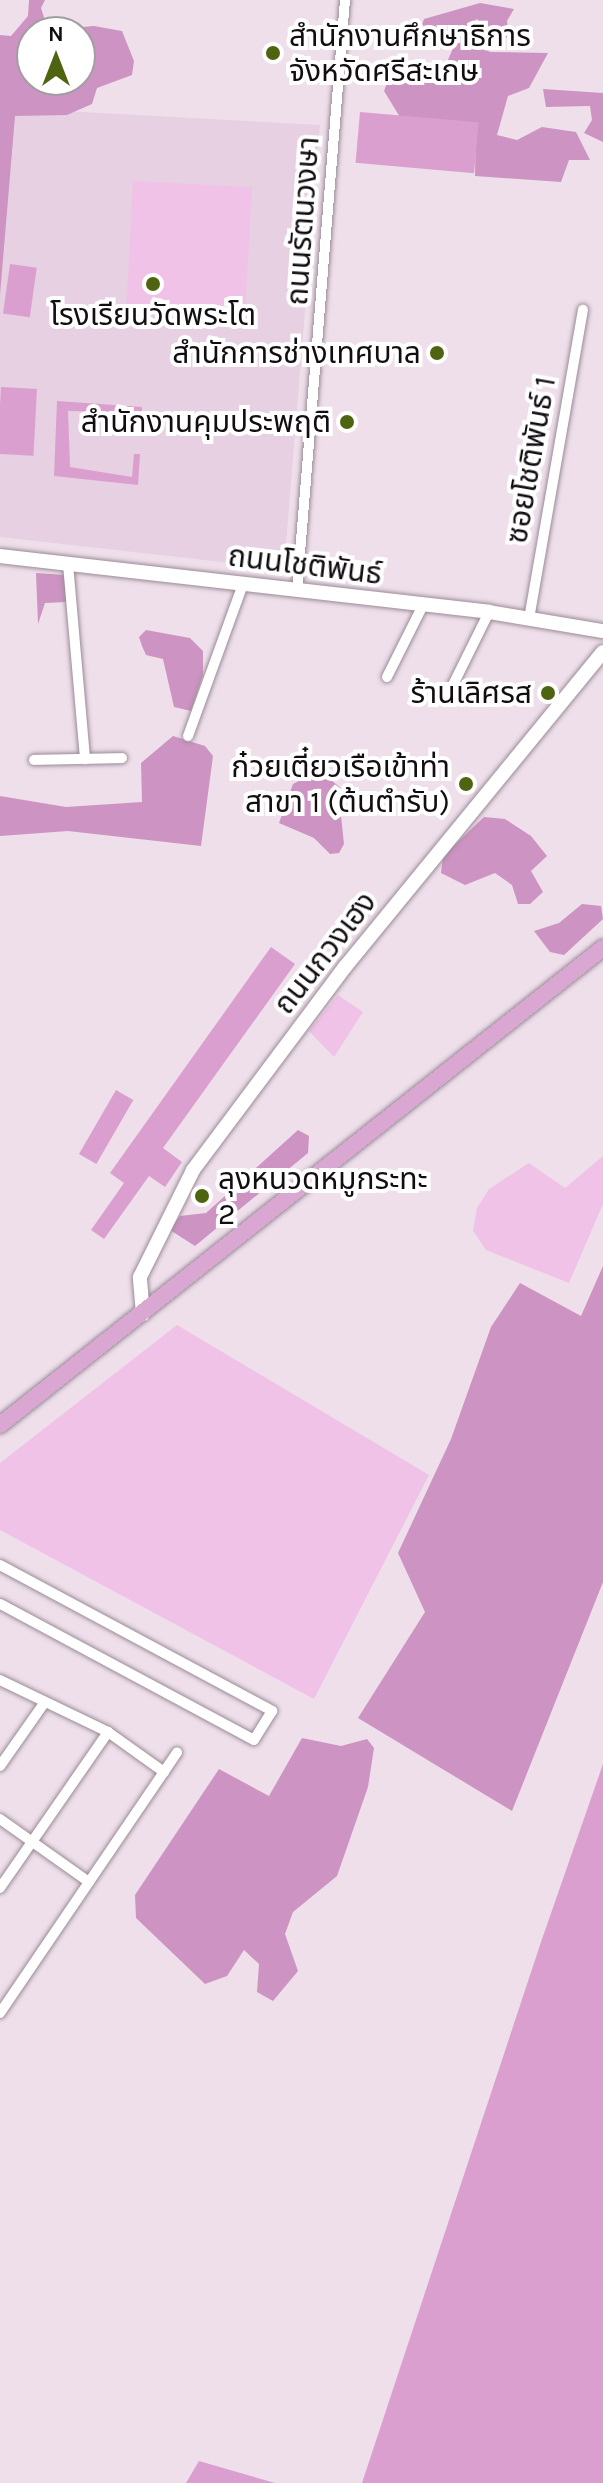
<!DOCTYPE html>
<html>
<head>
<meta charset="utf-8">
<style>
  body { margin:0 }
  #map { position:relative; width:603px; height:2483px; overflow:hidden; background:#eedfeb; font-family:Karla,"Noto Sans Thai",sans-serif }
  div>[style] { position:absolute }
  .built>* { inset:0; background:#e6d0e1 }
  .green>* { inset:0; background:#f1c2e7; transform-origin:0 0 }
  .forest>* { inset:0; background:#cd93c2 }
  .water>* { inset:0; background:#da9fcf; transform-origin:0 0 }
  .roads { filter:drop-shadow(0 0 2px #9a8c97) drop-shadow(0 0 2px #9a8c97) }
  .street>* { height:10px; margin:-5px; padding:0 5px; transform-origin:5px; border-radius:5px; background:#fff }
  .secondary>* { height:14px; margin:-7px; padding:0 7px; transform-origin:7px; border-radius:7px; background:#fff }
  .primary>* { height:16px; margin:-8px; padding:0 8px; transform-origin:8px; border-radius:8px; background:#daa7d2 }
  .dots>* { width:22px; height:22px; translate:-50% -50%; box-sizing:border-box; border:4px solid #fff; border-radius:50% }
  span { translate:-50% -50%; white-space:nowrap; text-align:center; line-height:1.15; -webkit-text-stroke:8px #fff; paint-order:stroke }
  .poi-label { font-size:30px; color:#120d11 }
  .left { translate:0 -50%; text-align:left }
  .right { translate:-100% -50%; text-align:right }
  .street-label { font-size:30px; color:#120d11 }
  .north { position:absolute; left:16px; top:16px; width:80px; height:80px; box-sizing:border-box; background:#fff; border:2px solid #a09ea0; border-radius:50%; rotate:0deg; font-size:22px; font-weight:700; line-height:32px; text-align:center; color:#120d11 }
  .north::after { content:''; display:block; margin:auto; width:28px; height:36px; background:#4f6411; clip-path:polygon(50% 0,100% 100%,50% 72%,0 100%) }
</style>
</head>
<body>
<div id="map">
  <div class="built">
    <i style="clip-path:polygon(9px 108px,320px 125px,284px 569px,0 537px,0 212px)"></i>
  </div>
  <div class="green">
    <i style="left:133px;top:181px;width:119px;height:127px;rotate:3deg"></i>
    <i style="clip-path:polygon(338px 995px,363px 1012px,334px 1057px,309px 1031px)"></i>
    <i style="clip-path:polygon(603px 1156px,603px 1204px,569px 1283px,486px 1250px,473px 1231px,477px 1208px,489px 1189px,529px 1163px,565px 1188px)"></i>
    <i style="clip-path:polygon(177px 1325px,429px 1475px,314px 1699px,0 1530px,0 1463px)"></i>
  </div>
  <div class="forest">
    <i style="clip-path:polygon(evenodd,29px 0,45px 0,41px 8px,48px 30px,94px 26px,122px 31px,134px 61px,132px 75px,97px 88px,92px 104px,67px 115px,15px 116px,0 295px,0 35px,11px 36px,28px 16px,29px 0,32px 32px,80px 32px,80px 80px,32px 80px,32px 32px)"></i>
    <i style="clip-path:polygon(480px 3px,514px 9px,507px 21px,509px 38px,489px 34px,477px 19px,465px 28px,471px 46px,491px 52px,548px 53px,529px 88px,508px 96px,497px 135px,517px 140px,542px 127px,576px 132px,590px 160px,569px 160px,561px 182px,475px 176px,476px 125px,403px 122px,384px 91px,395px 62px,405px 61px,429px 79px,441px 76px,454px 46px,418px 36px,424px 19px)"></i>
    <i style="clip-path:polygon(543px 89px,603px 93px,603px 142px,584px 133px,592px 120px,590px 106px,546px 107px)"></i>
    <i style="clip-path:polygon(36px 573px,66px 575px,67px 602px,45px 603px,38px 624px)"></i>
    <i style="clip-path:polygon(146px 630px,190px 638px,203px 651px,203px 675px,191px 711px,174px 707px,163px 659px,146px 655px,142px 646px,139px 637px)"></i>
    <i style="clip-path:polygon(173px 736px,205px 746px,213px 756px,201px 846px,68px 831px,0 836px,0 796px,66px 807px,142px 802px,141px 763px)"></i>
    <i style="clip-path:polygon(310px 775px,331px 780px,348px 794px,340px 806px,344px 844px,339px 853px,330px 854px,314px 838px,279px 823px,293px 784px)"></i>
    <i style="clip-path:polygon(484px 817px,505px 819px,531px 836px,547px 856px,531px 871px,543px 892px,530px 904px,518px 904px,512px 885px,495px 873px,465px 885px,441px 873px,443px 856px)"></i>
    <i style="clip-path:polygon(582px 904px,601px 906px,603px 919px,564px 955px,550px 952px,534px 931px,559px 923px)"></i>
    <i style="clip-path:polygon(298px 1130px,309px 1136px,308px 1153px,195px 1246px,170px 1230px,180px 1216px,206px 1213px)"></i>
    <i style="clip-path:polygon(603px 1266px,603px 1582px,512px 1811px,358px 1718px,425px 1612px,398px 1553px,451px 1439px,491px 1327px,520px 1283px,581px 1316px)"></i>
    <i style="clip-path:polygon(302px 1738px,341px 1746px,367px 1739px,374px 1748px,368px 1787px,337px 1876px,293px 1912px,285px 1934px,298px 1971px,273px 2001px,257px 1992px,259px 1964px,244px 1950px,227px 1976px,205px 1984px,136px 1918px,135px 1895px,219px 1769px,269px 1796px)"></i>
  </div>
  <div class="water">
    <i style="left:360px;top:112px;width:119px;height:51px;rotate:5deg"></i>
    <i style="left:10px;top:264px;width:27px;height:50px;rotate:8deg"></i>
    <i style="left:1px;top:387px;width:36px;height:67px;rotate:3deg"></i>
    <i style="clip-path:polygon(57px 401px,142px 407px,142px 436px,136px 436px,129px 412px,68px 411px,70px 467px,132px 477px,134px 454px,140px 454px,138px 485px,54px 476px)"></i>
    <i style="clip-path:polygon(271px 947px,295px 964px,163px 1148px,182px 1162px,165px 1187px,149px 1176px,104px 1239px,91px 1230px,124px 1183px,110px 1173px)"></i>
    <i style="left:116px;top:1090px;width:20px;height:74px;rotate:30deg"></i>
    <i style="clip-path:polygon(603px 1764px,603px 2483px,362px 2483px,541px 1942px)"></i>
    <i style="clip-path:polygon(199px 2461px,275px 2483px,186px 2483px)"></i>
  </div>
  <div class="roads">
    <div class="street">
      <i style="left:68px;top:564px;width:196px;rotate:85deg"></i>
      <i style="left:297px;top:590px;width:592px;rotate:-85.35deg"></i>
      <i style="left:529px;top:619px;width:314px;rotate:-80.1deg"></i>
      <i style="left:387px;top:677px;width:80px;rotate:-63.4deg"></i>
      <i style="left:448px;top:695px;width:93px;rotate:-63.7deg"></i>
      <i style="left:188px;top:736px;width:162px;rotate:-70.1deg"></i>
      <i style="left:34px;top:760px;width:88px;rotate:-1.3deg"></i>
      <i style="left:0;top:1565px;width:309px;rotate:28.2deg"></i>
      <i style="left:272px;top:1711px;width:34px;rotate:122deg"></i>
      <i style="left:254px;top:1740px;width:288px;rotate:-151.8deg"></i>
      <i style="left:0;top:1680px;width:120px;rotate:25.7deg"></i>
      <i style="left:108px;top:1732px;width:69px;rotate:35.5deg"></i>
      <i style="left:0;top:1766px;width:78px;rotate:-54.9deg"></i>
      <i style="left:0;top:1819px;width:109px;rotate:35.3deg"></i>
      <i style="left:0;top:1888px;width:190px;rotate:-55.3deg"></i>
      <i style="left:0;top:2013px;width:315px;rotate:-55.8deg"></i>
    </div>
    <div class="secondary">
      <i style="left:0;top:556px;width:492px;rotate:6.5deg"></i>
      <i style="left:489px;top:612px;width:116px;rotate:9.5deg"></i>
      <i style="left:143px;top:1314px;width:37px;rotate:-95deg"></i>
      <i style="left:140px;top:1277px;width:119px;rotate:-63.6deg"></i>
      <i style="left:193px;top:1170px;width:254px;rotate:-53.2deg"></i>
      <i style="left:345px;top:967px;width:407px;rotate:-50.7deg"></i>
    </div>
    <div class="primary">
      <i style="left:0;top:1425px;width:769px;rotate:-38.35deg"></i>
    </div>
  </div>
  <div class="dots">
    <i style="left:273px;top:53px;background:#4f6411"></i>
    <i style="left:153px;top:284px;background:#4f6411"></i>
    <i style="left:437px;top:353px;background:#4f6411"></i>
    <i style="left:347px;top:422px;background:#4f6411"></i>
    <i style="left:548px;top:693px;background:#4f6411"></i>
    <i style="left:466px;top:784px;background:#4f6411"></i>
    <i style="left:202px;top:1196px;background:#4f6411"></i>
  </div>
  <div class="poi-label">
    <span class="left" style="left:289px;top:53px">สำนักงานศึกษาธิการ<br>จังหวัดศรีสะเกษ</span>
    <span style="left:153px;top:315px">โรงเรียนวัดพระโต</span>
    <span class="right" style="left:421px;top:353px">สำนักการช่างเทศบาล</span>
    <span class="right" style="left:331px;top:422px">สำนักงานคุมประพฤติ</span>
    <span class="right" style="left:532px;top:693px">ร้านเลิศรส</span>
    <span class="right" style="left:450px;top:784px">ก๋วยเตี๋ยวเรือเข้าท่า<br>สาขา 1 (ต้นตำรับ)</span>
    <span class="left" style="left:218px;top:1196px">ลุงหนวดหมูกระทะ<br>2</span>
  </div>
  <div class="street-label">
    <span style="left:303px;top:221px;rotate:-86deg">ถนนรัตนวงษา</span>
    <span style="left:531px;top:460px;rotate:-80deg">ซอยโชติพันธ์ 1</span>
    <span style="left:305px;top:565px;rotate:7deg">ถนนโชติพันธ์</span>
    <span style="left:325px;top:953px;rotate:-52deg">ถนนกวงเฮง</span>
  </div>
  <div class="north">N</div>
</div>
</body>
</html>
